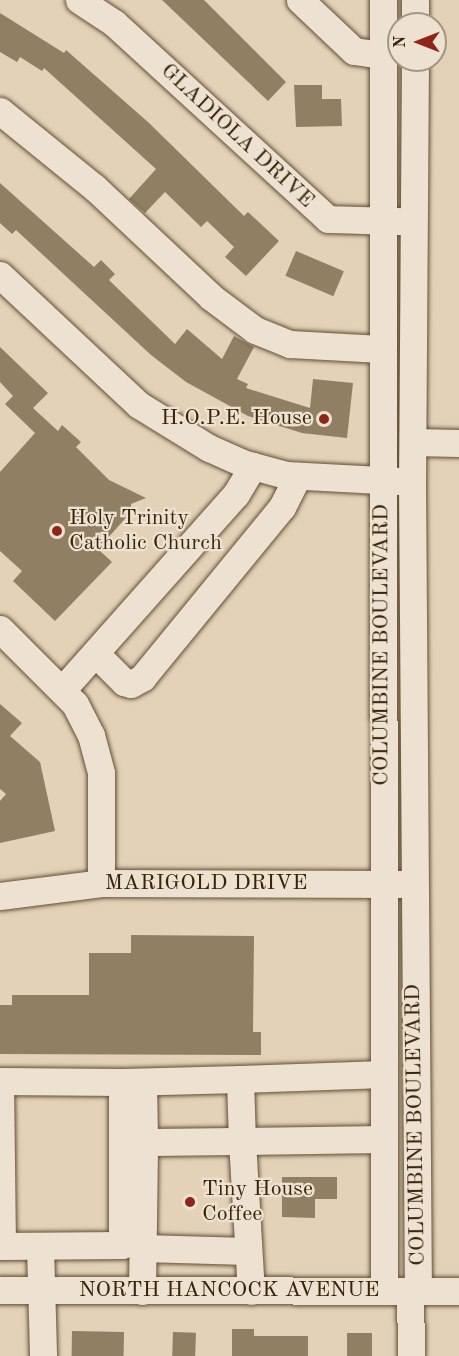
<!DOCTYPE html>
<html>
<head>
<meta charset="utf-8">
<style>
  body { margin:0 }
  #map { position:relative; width:459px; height:1356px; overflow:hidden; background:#e3d2b8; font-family:"Old Standard TT",serif }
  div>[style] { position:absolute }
  .building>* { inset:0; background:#917f64; transform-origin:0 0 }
  .roads { filter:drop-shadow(0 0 2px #635034) drop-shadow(0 0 2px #635034) }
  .minor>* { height:27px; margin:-13.5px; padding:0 13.5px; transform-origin:13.5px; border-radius:13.5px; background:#ede2d1 }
  .dots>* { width:16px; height:16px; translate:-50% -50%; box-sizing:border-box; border:3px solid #ede2d1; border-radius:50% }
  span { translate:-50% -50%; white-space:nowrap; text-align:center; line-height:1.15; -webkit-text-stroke:4.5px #ede2d1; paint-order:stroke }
  .street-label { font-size:22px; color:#382508 }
  .poi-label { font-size:22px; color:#382508 }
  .right { translate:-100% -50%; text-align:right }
  .left { translate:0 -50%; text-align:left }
  .north { position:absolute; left:387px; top:12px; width:60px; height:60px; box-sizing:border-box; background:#ede2d1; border:2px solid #a59681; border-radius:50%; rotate:270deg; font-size:16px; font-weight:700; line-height:24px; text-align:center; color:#382508 }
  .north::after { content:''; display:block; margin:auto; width:21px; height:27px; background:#8f2418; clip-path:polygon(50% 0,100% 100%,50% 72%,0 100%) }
</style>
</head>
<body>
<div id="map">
  <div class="building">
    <i style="clip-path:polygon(162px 0,204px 0,286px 82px,268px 101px)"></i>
    <i style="clip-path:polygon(0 13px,64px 53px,66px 50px,148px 122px,244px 216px,248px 212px,279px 241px,246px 276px,225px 257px,234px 247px,207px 221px,201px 227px,165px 192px,145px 213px,129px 199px,156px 169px,44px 68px,42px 71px,20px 57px,17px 62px,0 52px)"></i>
    <i style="clip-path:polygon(294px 85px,322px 85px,322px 99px,341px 99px,342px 126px,296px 127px)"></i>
    <i style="clip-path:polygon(0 183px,94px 267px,101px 260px,115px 274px,109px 280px,175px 344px,187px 329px,222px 359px,234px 336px,254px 347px,237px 379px,248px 384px,246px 388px,310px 408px,313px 379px,353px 383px,347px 438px,302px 433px,248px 416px,186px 382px,151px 355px,16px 230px,12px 234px,0 223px)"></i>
    <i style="left:296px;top:251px;width:52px;height:27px;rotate:23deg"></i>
    <i style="clip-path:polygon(0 347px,48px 393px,33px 408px,58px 431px,62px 425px,81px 442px,76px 447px,109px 480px,146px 498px,131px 504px,131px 512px,98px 549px,112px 562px,55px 621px,13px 581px,22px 571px,0 551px,0 472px,35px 433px,5px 404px,13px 396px,0 382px)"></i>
    <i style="clip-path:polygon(0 704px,22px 723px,10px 736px,40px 762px,55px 831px,0 843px,0 801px,6px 794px,0 789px)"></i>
    <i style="clip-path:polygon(131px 935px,254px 936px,253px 1032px,261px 1032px,261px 1055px,0 1054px,0 1005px,12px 1005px,12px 995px,89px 995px,89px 953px,131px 953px)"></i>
    <i style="clip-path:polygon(282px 1177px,337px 1177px,337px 1199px,315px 1199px,315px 1218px,282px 1217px)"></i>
    <i style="clip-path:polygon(232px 1329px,254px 1329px,254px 1336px,308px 1336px,308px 1356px,232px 1356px)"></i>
    <i style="left:72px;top:1331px;width:52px;height:25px;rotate:1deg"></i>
    <i style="left:173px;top:1332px;width:23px;height:24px;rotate:2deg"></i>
    <i style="left:347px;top:1333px;width:25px;height:23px"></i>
  </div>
  <div class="roads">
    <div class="minor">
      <i style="left:79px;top:0;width:42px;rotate:33.3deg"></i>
      <i style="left:114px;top:23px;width:290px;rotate:42.5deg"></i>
      <i style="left:328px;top:219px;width:72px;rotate:1.6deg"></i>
      <i style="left:300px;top:0;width:74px;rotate:43.4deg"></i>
      <i style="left:354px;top:51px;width:29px;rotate:8deg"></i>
      <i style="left:383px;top:0;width:1291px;rotate:89.96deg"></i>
      <i style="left:415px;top:24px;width:24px;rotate:-90deg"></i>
      <i style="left:415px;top:60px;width:421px;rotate:90.4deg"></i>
      <i style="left:412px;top:481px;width:809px;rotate:89.58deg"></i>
      <i style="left:0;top:111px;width:121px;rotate:39deg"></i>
      <i style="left:94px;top:187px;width:161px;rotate:43.2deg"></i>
      <i style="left:211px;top:297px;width:55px;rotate:36.9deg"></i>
      <i style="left:255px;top:330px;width:38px;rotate:22deg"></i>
      <i style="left:290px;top:344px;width:91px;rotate:3.1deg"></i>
      <i style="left:0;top:275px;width:190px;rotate:43.1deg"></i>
      <i style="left:139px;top:405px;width:82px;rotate:31.6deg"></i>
      <i style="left:209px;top:448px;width:36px;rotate:24deg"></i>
      <i style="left:242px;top:463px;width:46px;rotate:15.3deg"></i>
      <i style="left:286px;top:475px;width:113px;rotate:3deg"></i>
      <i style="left:413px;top:442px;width:46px;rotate:1.2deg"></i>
      <i style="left:0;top:629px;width:106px;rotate:45deg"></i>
      <i style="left:75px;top:704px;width:35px;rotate:63deg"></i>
      <i style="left:91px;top:735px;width:39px;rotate:75deg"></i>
      <i style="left:101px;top:773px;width:110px;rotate:90deg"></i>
      <i style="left:96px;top:654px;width:40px;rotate:45deg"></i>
      <i style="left:124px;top:682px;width:7px;rotate:16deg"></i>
      <i style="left:131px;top:684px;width:13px;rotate:-29deg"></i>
      <i style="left:142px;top:678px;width:221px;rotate:-50.7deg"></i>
      <i style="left:282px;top:507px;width:35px;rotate:-63deg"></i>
      <i style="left:62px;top:690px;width:262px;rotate:-48.4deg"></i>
      <i style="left:236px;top:494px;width:33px;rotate:-59deg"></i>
      <i style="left:0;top:896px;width:102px;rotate:-7.3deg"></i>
      <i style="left:101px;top:883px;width:299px;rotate:0.2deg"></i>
      <i style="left:240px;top:1079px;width:144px;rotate:-2deg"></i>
      <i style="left:0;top:1081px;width:122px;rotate:0.5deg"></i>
      <i style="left:122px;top:1082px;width:163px;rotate:90deg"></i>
      <i style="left:122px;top:1245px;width:122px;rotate:179.5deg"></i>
      <i style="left:0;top:1082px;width:164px;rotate:89.3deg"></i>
      <i style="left:122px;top:1082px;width:118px;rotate:-1.5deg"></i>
      <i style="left:240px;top:1079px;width:62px;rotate:88.2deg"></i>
      <i style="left:242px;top:1141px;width:142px;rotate:-0.8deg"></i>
      <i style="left:143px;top:1082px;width:60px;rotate:89deg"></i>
      <i style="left:40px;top:1246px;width:110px;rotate:88.4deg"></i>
      <i style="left:142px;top:1248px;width:106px;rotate:1.6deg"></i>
      <i style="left:0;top:1290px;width:459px;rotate:0.1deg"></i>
      <i style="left:410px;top:1290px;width:66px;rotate:89.1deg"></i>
      <i style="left:142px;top:1291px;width:149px;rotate:-89.2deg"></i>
      <i style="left:144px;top:1142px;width:98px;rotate:-0.6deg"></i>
      <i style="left:242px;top:1141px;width:150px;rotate:86.6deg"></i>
    </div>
  </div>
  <div class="dots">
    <i style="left:324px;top:419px;background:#8f2418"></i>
    <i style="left:57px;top:531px;background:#8f2418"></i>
    <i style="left:190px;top:1202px;background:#8f2418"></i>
  </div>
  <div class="street-label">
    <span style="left:237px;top:136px;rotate:43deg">GLADIOLA DRIVE</span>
    <span style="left:382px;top:645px;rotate:-90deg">COLUMBINE BOULEVARD</span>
    <span style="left:206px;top:884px">MARIGOLD DRIVE</span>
    <span style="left:416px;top:1125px;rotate:-91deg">COLUMBINE BOULEVARD</span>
    <span style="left:229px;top:1291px">NORTH HANCOCK AVENUE</span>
  </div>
  <div class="poi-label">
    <span class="right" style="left:312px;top:419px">H.O.P.E. House</span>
    <span class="left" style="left:69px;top:531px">Holy Trinity<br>Catholic Church</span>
    <span class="left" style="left:202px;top:1202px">Tiny House<br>Coffee</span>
  </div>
  <div class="north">N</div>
</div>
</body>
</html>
